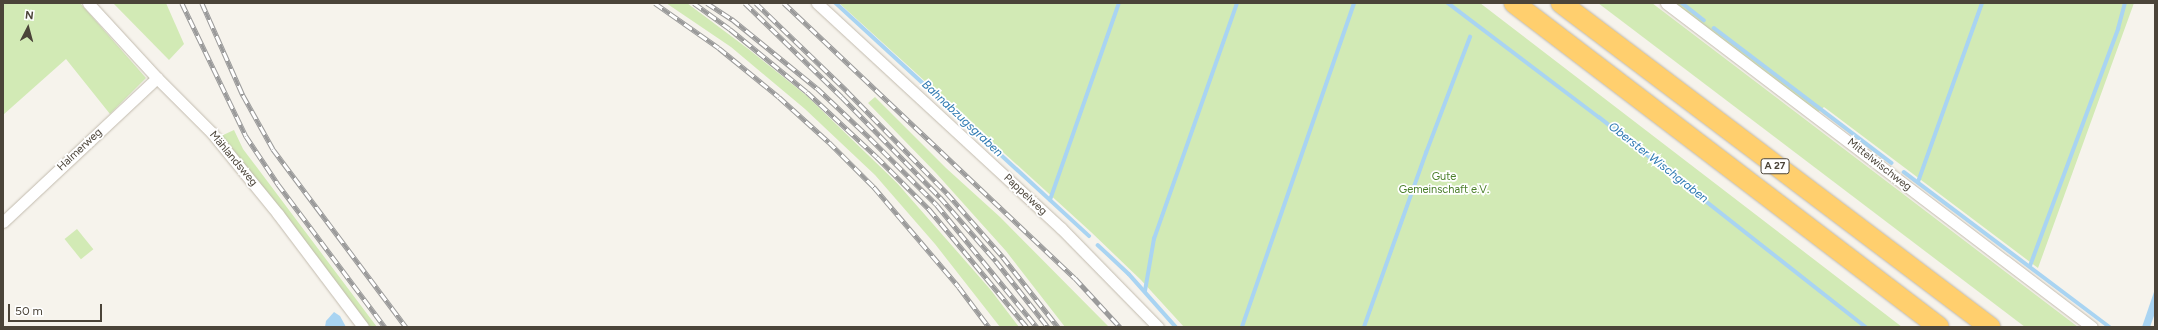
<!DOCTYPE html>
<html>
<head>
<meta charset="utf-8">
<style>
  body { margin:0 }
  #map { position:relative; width:2158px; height:330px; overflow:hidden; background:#f6f3ec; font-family:Figtree,sans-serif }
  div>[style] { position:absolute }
  .green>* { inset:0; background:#d2eab5; transform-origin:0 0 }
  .water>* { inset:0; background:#a9d4f2 }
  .stream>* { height:3.5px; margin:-1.75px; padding:0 1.75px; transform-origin:1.75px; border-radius:1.75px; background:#a9d4f2 }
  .roads { filter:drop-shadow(0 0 1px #c2bbae) drop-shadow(0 0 1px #c2bbae) }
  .minor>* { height:11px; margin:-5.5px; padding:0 5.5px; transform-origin:5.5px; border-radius:5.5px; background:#fff }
  .motorway>* { height:20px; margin:-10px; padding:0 10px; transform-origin:10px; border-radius:10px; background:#ffcf6e }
  .rail>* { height:4.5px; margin-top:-2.25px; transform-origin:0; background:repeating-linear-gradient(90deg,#fff 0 9px,#9a9a9a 0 18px); box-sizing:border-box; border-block:1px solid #9a9a9a }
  span { translate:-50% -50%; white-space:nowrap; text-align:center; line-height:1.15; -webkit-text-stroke:3.5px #fff; paint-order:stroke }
  .shield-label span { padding:1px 3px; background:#fff; border:1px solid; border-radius:3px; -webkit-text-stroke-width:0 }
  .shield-label { font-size:10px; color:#4b4439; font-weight:700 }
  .street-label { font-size:11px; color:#4b4439 }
  .park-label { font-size:11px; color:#4a7f2a }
  .water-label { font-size:12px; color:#2e7ab2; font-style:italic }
  .frame { position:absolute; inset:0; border:4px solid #4b4439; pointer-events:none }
  .north { position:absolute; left:8px; top:8px; width:40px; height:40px; -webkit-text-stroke:3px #fff; paint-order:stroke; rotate:6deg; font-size:11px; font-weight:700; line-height:16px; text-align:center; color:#4b4439 }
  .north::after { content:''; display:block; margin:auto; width:14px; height:18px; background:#4b4439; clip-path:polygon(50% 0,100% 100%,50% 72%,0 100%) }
  .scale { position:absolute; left:8px; top:304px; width:94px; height:18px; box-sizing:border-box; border:2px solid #4b4439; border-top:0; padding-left:5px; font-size:12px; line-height:14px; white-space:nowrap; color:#4b4439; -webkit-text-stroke:3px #fff; paint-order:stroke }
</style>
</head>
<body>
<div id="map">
  <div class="green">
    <i style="clip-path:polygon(3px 3px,80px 3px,146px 78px,110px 114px,66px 59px,3px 115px)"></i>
    <i style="clip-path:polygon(113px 3px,166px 3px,184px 44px,169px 60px)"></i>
    <i style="clip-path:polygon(666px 3px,687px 3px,747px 48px,807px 96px,897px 183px,990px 289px,1019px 327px,1000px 327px,935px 244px,875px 175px,805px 109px,731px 47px)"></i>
    <i style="clip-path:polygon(839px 3px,1480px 3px,1902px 327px,1184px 327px,1141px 280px,1091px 232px)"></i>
    <i style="clip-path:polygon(1598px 3px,1652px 3px,2078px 327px,2025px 327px)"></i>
    <i style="clip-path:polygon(1674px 3px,2134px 3px,2038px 268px,1824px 107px,1817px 113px)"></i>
    <i style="clip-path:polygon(875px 97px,946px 168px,1000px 217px,1109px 327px,1065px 327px,1006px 251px,936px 173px,868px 103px)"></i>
    <i style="clip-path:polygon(234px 130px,243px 149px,377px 327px,370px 327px,301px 236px,221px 136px)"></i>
    <i style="left:77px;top:229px;width:26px;height:16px;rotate:51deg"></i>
  </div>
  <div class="water">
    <i style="clip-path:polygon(2155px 289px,2155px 313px,2150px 327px,2142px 327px)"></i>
    <i style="clip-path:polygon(334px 312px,340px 316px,346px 327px,325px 327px,326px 321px)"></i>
  </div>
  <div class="stream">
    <i style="left:836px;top:3px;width:344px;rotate:42.6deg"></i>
    <i style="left:1448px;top:3px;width:189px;rotate:37.1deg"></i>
    <i style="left:1599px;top:117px;width:340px;rotate:38.2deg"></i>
    <i style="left:1682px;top:3px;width:28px;rotate:38deg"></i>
    <i style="left:1714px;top:28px;width:223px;rotate:37.2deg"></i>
    <i style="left:1904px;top:172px;width:258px;rotate:37deg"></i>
    <i style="left:1918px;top:182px;width:190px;rotate:-70.3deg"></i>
    <i style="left:1050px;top:200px;width:209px;rotate:-70.7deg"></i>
    <i style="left:1098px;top:245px;width:42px;rotate:43.1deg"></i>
    <i style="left:1129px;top:274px;width:71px;rotate:48.4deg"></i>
    <i style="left:2030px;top:266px;width:253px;rotate:-69.6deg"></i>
    <i style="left:2118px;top:29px;width:27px;rotate:-75deg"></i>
    <i style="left:1145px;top:291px;width:53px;rotate:-80.2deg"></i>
    <i style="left:1154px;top:239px;width:250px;rotate:-70.6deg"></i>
    <i style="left:1242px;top:327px;width:343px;rotate:-70.9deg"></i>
    <i style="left:1364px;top:327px;width:185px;rotate:-70.4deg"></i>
    <i style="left:1426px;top:153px;width:124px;rotate:-69.2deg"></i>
  </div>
  <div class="roads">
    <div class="minor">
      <i style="left:88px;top:3px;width:102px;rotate:47.4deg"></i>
      <i style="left:157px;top:78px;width:78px;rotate:45deg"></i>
      <i style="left:212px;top:133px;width:104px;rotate:50.8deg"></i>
      <i style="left:278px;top:214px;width:141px;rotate:53deg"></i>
      <i style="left:817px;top:3px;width:332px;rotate:42.7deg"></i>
      <i style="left:1061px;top:228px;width:139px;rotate:45.6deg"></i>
      <i style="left:1666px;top:3px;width:535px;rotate:37.26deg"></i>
      <i style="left:3px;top:222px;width:211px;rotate:-43.1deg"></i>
    </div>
    <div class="motorway">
      <i style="left:1514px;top:3px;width:534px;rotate:37.32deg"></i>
      <i style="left:1561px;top:3px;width:538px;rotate:37.06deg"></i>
    </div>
  </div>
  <div class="rail">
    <i style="left:182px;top:3px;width:148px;rotate:64.3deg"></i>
    <i style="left:246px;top:136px;width:58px;rotate:56.3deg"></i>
    <i style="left:278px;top:184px;width:179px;rotate:53.2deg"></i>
    <i style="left:202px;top:3px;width:101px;rotate:66deg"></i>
    <i style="left:243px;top:95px;width:62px;rotate:60.9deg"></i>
    <i style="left:273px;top:149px;width:222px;rotate:53.2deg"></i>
    <i style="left:655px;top:3px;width:78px;rotate:35.1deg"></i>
    <i style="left:719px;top:48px;width:77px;rotate:39.2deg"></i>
    <i style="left:779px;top:97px;width:67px;rotate:42deg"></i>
    <i style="left:829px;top:142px;width:64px;rotate:45deg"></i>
    <i style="left:874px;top:187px;width:131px;rotate:49.6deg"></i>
    <i style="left:959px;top:287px;width:50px;rotate:53.1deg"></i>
    <i style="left:694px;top:3px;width:44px;rotate:35.8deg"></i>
    <i style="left:730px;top:29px;width:99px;rotate:39.3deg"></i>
    <i style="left:807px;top:92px;width:96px;rotate:42.9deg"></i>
    <i style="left:877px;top:157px;width:74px;rotate:45deg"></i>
    <i style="left:929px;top:209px;width:153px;rotate:50.3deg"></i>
    <i style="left:707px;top:3px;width:30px;rotate:33deg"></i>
    <i style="left:732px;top:19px;width:109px;rotate:39.1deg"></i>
    <i style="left:817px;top:88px;width:73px;rotate:43.3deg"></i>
    <i style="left:870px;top:138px;width:95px;rotate:45deg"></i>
    <i style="left:937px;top:205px;width:158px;rotate:50.7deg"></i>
    <i style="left:745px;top:3px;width:135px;rotate:44.1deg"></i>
    <i style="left:842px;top:97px;width:140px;rotate:45.6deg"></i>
    <i style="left:940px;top:197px;width:85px;rotate:48.8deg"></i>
    <i style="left:996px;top:261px;width:84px;rotate:51.8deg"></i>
    <i style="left:756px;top:3px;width:127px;rotate:44deg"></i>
    <i style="left:847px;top:91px;width:143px;rotate:45.6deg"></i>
    <i style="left:947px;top:193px;width:85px;rotate:48.8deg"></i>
    <i style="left:1003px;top:257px;width:89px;rotate:51.8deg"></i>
    <i style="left:784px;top:3px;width:400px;rotate:43.4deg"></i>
    <i style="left:1075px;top:278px;width:67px;rotate:47.4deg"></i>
  </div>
  <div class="shield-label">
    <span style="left:1775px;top:166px">A 27</span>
  </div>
  <div class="street-label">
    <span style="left:80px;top:150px;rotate:-43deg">Halmerweg</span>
    <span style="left:233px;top:159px;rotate:50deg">Mählandsweg</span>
    <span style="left:1879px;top:165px;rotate:38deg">Mittelwischweg</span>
    <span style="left:1025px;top:195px;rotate:43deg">Pappelweg</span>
  </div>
  <div class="park-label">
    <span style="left:1444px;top:184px">Gute<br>Gemeinschaft e.V.</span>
  </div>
  <div class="water-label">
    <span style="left:962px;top:119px;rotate:43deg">Bahnabzugsgraben</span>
    <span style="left:1658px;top:163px;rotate:38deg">Oberster Wischgraben</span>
  </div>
  <div class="frame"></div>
  <div class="north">N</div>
  <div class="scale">50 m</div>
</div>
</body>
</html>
